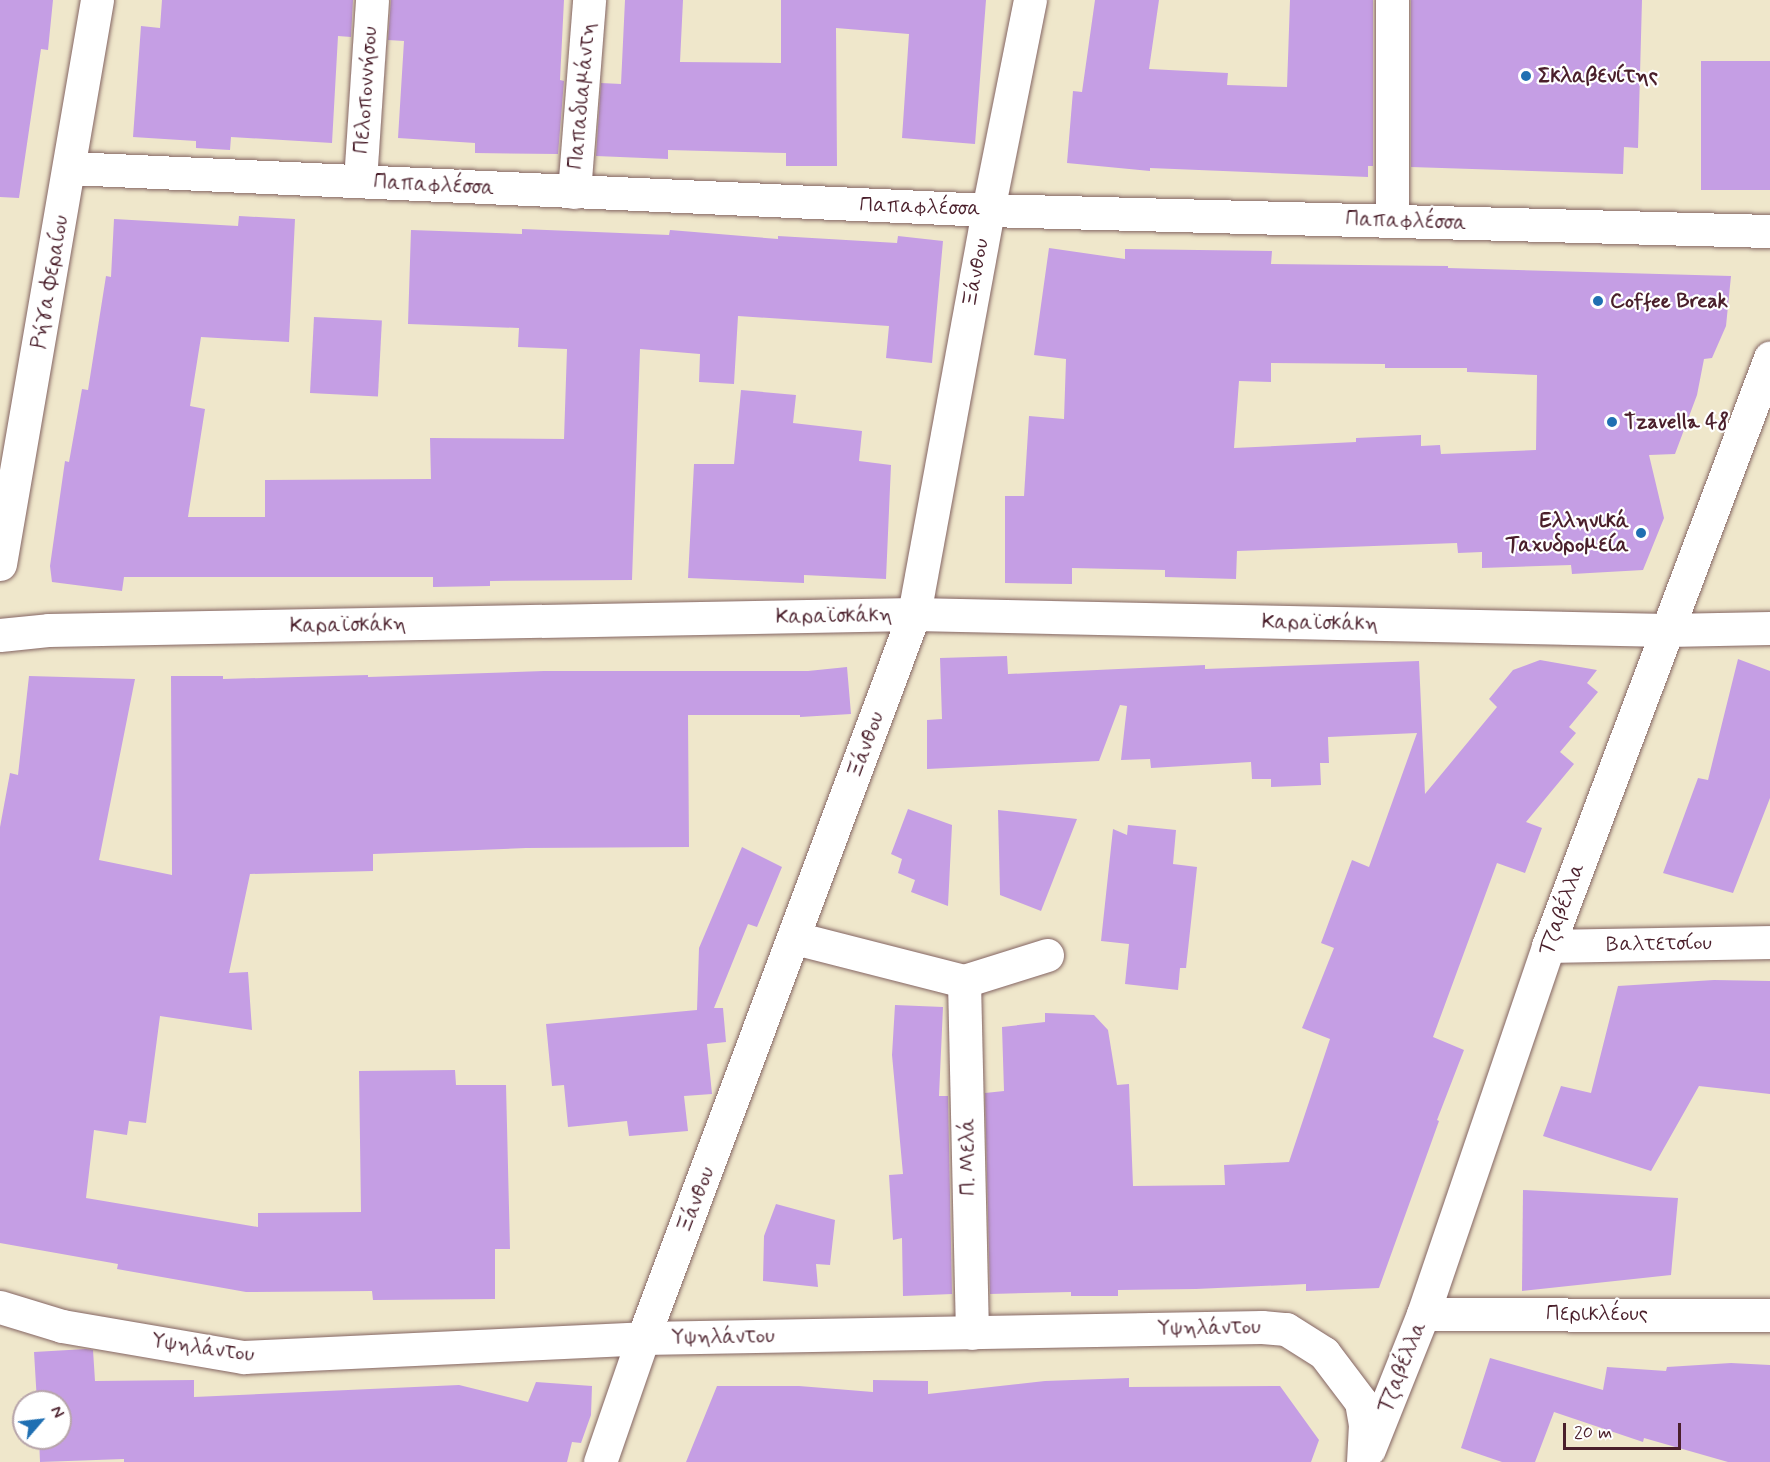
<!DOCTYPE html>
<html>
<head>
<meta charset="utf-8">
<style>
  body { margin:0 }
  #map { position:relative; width:1770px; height:1462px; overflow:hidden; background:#efe7cb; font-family:Mynerve,sans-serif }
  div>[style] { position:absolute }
  .building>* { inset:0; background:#c59ee4; transform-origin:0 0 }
  .roads { filter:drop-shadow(0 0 2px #846563) drop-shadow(0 0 2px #846563) }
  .minor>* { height:33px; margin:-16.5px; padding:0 16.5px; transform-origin:16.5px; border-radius:16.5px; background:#fff }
  .dots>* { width:16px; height:16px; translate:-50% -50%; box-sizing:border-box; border:3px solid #fff; border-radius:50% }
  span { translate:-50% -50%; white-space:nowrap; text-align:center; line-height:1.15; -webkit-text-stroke:4.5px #fff; paint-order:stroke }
  .poi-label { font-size:21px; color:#4a1f2b; font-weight:700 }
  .left { translate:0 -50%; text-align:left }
  .right { translate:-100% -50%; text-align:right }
  .street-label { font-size:21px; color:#4a1f2b }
  .north { position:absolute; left:12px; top:1390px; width:60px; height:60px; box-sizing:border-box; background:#fff; border:2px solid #b7a5aa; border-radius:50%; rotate:62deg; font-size:16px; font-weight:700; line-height:24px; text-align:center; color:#4a1f2b }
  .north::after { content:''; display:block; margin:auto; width:21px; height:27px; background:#1f6fb2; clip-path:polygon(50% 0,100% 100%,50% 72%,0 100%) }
  .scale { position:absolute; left:1563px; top:1423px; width:118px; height:27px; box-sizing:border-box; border:3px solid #4a1f2b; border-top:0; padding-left:8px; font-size:18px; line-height:21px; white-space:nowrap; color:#4a1f2b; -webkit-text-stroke:4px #fff; paint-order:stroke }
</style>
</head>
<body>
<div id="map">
  <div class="building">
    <i style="clip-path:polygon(0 0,53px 0,48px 50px,41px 49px,19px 198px,0 197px)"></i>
    <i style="clip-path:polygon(162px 0,353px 0,351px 37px,338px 36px,332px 143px,231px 137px,230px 150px,196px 148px,196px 141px,133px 137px,141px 26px,160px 28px)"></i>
    <i style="clip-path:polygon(391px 0,564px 0,560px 80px,564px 81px,558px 154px,475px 153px,475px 143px,398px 138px,404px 41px,388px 40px)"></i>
    <i style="clip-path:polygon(625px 0,683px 0,680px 62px,781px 63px,781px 0,986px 0,975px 144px,902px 138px,909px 34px,836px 28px,837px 166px,786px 166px,786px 153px,668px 150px,668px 159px,596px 156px,601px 83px,621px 84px)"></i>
    <i style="clip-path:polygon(1095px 0,1159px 0,1149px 69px,1228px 73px,1227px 85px,1287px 87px,1290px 0,1373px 0,1373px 166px,1368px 166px,1368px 177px,1150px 168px,1150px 171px,1067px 163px,1073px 91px,1082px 92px)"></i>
    <i style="clip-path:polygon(1411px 0,1642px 0,1638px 148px,1624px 147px,1623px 174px,1411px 167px)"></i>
    <i style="left:1770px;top:61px;width:129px;height:69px;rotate:90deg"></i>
    <i style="clip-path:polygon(239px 216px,295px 219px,289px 342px,201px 337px,190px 406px,205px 409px,188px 517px,265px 517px,265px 480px,431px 479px,430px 438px,564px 439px,567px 349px,518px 347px,519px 328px,408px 324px,411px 230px,522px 234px,522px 229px,669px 235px,670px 230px,778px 239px,778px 236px,897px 243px,898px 236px,943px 241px,932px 363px,886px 358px,889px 326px,738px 316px,734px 384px,699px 382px,700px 354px,640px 349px,632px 580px,490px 581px,490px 586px,433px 587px,433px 577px,124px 577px,122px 591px,52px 582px,50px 566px,65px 461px,69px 462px,82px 389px,88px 390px,106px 276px,111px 277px,114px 219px,238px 226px)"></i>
    <i style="clip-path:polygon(evenodd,1049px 248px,1125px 259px,1125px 249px,1272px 251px,1271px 264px,1448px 266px,1448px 268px,1731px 276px,1726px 326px,1712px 358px,1704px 359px,1697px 395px,1675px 454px,1649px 455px,1664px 518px,1643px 570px,1572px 574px,1571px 565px,1482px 568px,1482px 552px,1458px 553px,1457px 543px,1237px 551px,1236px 579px,1165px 577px,1165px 570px,1072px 568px,1072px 584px,1005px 583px,1005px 496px,1024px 496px,1029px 416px,1064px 419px,1066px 359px,1034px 355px,1049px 248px,1271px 363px,1385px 364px,1385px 368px,1467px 368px,1467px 372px,1537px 375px,1536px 450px,1441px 454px,1440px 445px,1421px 446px,1421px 435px,1356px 438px,1356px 442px,1234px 448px,1239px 381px,1271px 382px,1271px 363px)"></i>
    <i style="left:314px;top:317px;width:68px;height:76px;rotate:3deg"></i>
    <i style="clip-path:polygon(741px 390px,796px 395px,793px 423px,862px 431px,859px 461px,891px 465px,886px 579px,804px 575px,804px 583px,688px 578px,694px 464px,734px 464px)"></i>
    <i style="clip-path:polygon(1007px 656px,1008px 674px,1205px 665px,1205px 669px,1419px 661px,1425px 794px,1497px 707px,1489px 699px,1513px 670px,1540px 660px,1597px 670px,1587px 683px,1598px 692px,1569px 727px,1576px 733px,1560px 752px,1574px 764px,1526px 822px,1542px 828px,1525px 873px,1497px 863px,1433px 1037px,1464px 1050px,1437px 1120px,1439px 1121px,1379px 1288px,1306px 1291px,1306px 1284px,1196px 1289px,1118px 1290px,1118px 1296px,1071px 1296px,1071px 1292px,990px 1294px,985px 1093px,1004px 1091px,1002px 1027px,1045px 1022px,1045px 1013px,1094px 1015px,1108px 1030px,1117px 1085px,1129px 1084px,1133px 1186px,1225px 1185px,1224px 1165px,1289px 1162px,1330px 1039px,1302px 1028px,1334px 948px,1321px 943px,1352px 860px,1369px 867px,1417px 733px,1328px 737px,1329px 763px,1320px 763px,1321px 785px,1271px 787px,1271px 779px,1252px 779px,1251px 762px,1151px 768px,1150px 759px,1121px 760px,1127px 706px,1120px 705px,1099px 761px,927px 769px,927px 720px,942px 719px,940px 658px)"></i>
    <i style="clip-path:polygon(1738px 659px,1770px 671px,1770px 798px,1733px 893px,1663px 873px,1698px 778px,1708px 780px)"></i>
    <i style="clip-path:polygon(847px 667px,851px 714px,800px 717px,800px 715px,688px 715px,689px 847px,526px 848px,373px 854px,373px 871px,250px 874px,229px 973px,248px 972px,252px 1030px,160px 1016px,146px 1123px,129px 1121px,127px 1135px,94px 1130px,86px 1198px,258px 1227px,258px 1213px,361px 1212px,359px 1071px,455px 1070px,456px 1085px,506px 1085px,510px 1249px,495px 1249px,495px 1299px,373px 1300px,372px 1291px,246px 1292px,117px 1269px,118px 1264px,0 1243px,0 827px,10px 773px,18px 775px,29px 676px,135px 679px,99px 860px,172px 875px,171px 676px,223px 676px,223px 679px,368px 675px,368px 677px,544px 671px,808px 671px)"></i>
    <i style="clip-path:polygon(908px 809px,952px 825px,948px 906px,911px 892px,915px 880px,898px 873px,902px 859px,891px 854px)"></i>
    <i style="clip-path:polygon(998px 810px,1077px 819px,1041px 911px,1000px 895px)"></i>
    <i style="clip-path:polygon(1128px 825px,1176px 830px,1173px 864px,1197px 867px,1186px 968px,1180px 968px,1178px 990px,1125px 984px,1129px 944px,1101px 941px,1113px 829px,1127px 835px)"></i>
    <i style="clip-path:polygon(742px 847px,782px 867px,757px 927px,748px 924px,714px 1008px,723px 1008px,726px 1042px,707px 1044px,712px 1094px,684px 1096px,688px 1131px,629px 1136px,627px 1121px,568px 1127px,564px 1085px,552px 1086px,546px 1024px,697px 1010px,699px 948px)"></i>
    <i style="clip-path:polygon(1714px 980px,1770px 981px,1770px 1094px,1699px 1086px,1651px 1171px,1543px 1136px,1561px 1086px,1591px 1093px,1618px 986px)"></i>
    <i style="clip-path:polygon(895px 1005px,943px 1007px,939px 1096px,948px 1096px,952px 1294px,903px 1296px,902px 1238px,893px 1240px,889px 1175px,903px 1174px,892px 1055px)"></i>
    <i style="clip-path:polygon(1523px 1190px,1678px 1198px,1671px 1275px,1522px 1291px)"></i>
    <i style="clip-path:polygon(776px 1204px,835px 1220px,830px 1265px,816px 1264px,818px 1287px,763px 1281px,764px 1236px)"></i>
    <i style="clip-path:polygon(86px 1349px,93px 1350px,95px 1381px,194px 1380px,194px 1397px,459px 1385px,528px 1402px,536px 1382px,592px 1386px,591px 1415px,581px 1443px,572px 1442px,567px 1462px,124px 1462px,124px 1459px,40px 1462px,39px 1438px,60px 1438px,60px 1402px,37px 1402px,34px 1352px)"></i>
    <i style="clip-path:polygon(1490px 1358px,1603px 1390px,1607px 1367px,1666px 1371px,1667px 1367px,1731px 1363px,1770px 1365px,1770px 1462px,1728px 1462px,1644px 1438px,1643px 1442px,1554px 1412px,1535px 1462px,1502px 1462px,1461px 1448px)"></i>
    <i style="clip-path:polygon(1129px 1378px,1129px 1387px,1280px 1386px,1319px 1440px,1311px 1462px,686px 1462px,717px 1386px,799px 1386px,873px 1392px,873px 1380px,928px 1381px,928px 1394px,1045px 1381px)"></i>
  </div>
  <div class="roads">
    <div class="minor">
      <i style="left:70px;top:168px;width:919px;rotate:2.62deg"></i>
      <i style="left:988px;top:210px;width:782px;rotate:1.54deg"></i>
      <i style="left:360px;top:181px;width:181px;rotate:-86.2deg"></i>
      <i style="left:574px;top:192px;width:193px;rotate:-85.5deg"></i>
      <i style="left:1392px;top:221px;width:221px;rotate:-90deg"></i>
      <i style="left:0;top:564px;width:572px;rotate:-80.24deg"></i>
      <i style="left:0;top:635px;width:48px;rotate:-5.9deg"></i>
      <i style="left:48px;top:630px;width:866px;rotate:-1.06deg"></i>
      <i style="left:914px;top:614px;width:753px;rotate:1.22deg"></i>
      <i style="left:1667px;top:630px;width:103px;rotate:-1.1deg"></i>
      <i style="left:795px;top:938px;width:174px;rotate:14.3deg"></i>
      <i style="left:964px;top:981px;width:87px;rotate:-17.4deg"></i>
      <i style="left:1548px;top:946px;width:222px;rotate:-1deg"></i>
      <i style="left:964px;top:981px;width:352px;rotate:88.7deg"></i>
      <i style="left:0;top:1307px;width:65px;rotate:17deg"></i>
      <i style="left:62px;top:1326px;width:185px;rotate:9.7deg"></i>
      <i style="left:244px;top:1357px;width:399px;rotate:-2.7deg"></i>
      <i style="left:643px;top:1338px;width:619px;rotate:-1.02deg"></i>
      <i style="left:1262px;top:1327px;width:24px;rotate:5deg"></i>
      <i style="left:1286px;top:1329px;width:45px;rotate:32.3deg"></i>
      <i style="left:1324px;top:1353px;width:61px;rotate:52.9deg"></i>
      <i style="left:1361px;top:1402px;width:22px;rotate:80deg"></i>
      <i style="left:1365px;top:1424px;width:38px;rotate:93deg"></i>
      <i style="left:1423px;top:1314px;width:347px;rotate:0.2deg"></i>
      <i style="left:1369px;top:1449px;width:145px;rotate:-68.2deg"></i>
      <i style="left:1423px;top:1314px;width:389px;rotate:-71.2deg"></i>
      <i style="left:1548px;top:946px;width:629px;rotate:-69.32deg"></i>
      <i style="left:600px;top:1462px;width:131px;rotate:-70.9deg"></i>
      <i style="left:643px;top:1338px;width:773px;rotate:-69.48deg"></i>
      <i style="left:914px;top:614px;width:411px;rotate:-79.6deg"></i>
      <i style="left:988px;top:210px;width:214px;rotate:-78.7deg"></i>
    </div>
  </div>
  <div class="dots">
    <i style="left:1526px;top:76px;background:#1f6fb2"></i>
    <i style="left:1598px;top:301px;background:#1f6fb2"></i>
    <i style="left:1612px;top:422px;background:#1f6fb2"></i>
    <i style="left:1641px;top:533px;background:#1f6fb2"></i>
  </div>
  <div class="poi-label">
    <span class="left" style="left:1538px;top:76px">Σκλαβενίτης</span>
    <span class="left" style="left:1610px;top:301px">Coffee Break</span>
    <span class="left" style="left:1624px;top:422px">Tzavella 48</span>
    <span class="right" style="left:1629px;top:533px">Ελληνικά<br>Ταχυδρομεία</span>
  </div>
  <div class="street-label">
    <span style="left:366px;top:90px;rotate:-86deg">Πελοποννήσου</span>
    <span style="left:582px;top:96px;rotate:-85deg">Παπαδιαμάντη</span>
    <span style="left:434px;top:185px;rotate:3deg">Παπαφλέσσα</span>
    <span style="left:920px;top:207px;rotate:2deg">Παπαφλέσσα</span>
    <span style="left:1406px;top:221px;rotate:2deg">Παπαφλέσσα</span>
    <span style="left:976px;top:273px;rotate:-80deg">Ξάνθου</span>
    <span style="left:50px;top:282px;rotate:-80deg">Ρήγα Φεραίου</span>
    <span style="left:834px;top:616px;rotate:-1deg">Καραϊσκάκη</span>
    <span style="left:1320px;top:623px;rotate:1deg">Καραϊσκάκη</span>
    <span style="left:348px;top:625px;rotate:-1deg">Καραϊσκάκη</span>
    <span style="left:866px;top:745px;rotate:-70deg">Ξάνθου</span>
    <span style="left:1562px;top:909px;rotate:-70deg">Τζαβέλλα</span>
    <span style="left:1659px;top:944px;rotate:-1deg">Βαλτετσίου</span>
    <span style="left:968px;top:1157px;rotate:-91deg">Π. Μελά</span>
    <span style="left:696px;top:1200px;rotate:-69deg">Ξάνθου</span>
    <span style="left:1597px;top:1314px">Περικλέους</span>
    <span style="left:1209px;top:1328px;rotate:-1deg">Υψηλάντου</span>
    <span style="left:723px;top:1337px;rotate:-1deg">Υψηλάντου</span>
    <span style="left:203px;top:1348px;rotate:8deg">Υψηλάντου</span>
    <span style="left:1402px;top:1367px;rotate:-68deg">Τζαβέλλα</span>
  </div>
  <div class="north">N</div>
  <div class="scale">20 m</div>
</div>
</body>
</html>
